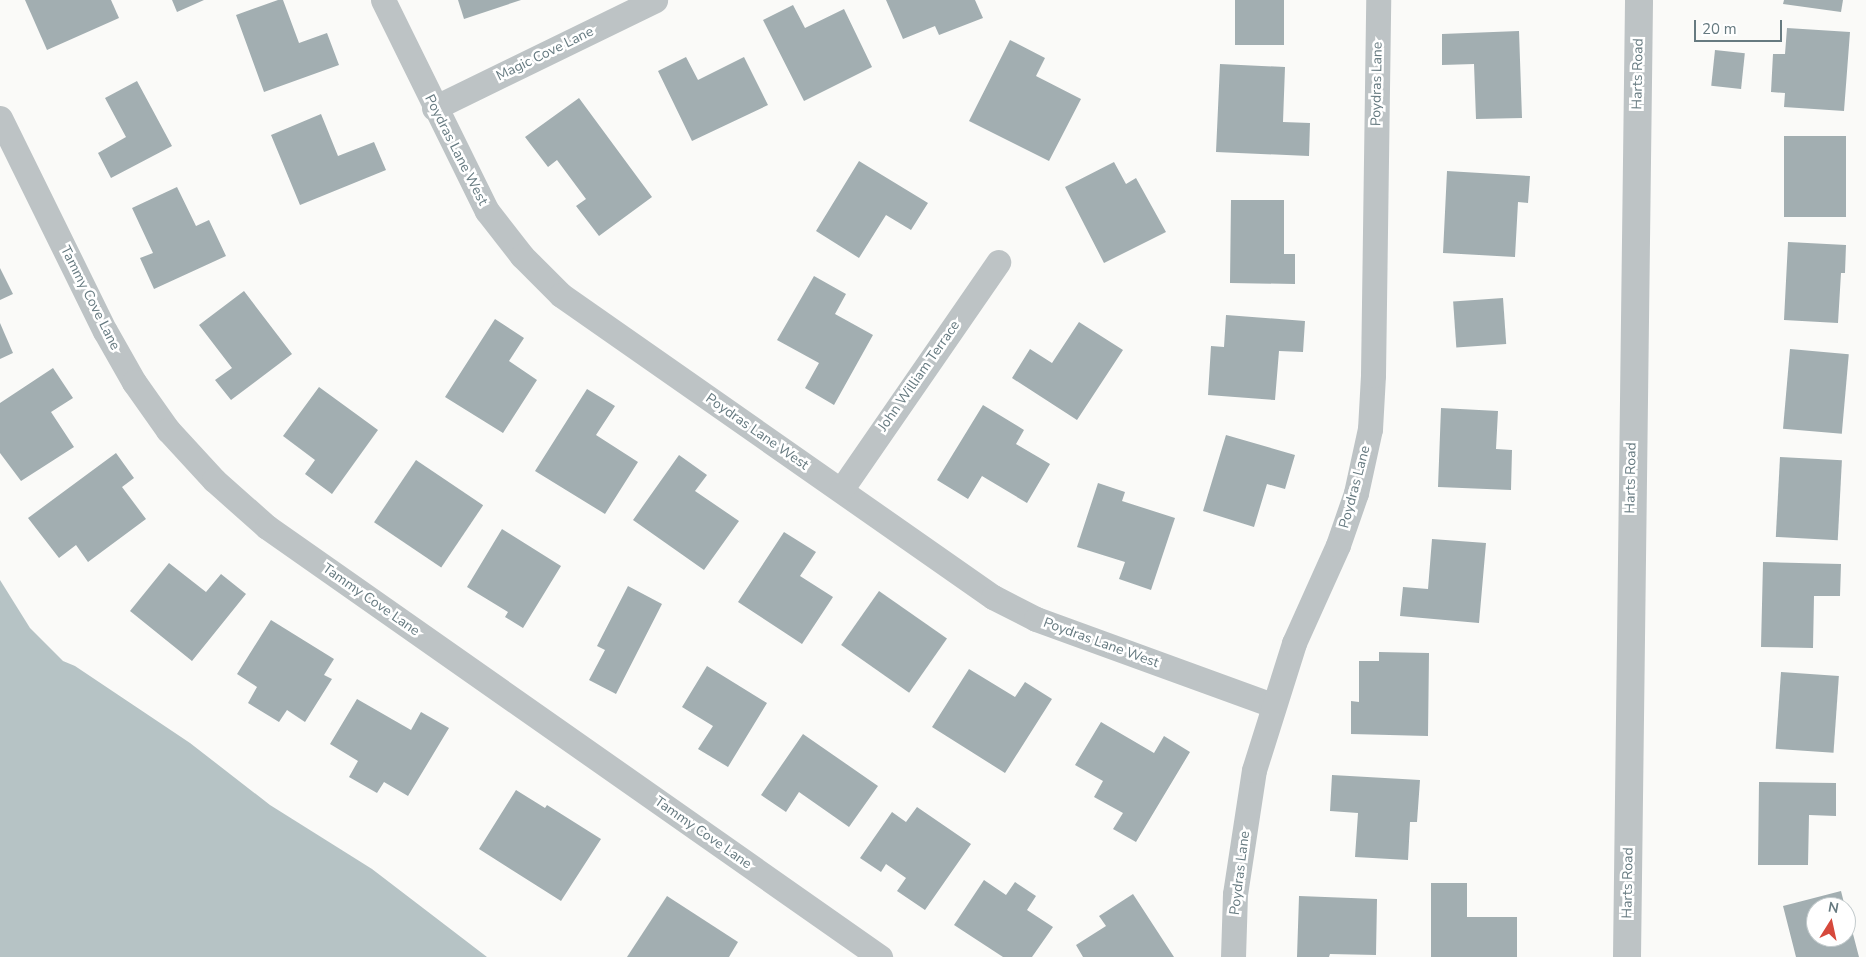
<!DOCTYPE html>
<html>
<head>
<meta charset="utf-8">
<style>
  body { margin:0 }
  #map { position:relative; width:1866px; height:957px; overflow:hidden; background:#fafaf8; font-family:"Nunito Sans",sans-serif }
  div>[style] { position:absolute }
  .water>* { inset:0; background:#b6c3c5 }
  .building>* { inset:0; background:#a2aeb1; transform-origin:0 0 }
  .minor>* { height:25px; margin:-12.5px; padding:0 12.5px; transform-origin:12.5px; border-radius:12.5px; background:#bdc3c5 }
  .tertiary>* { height:28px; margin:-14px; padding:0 14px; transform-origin:14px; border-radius:14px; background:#bdc3c5 }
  span { translate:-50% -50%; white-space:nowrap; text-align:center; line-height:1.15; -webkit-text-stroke:5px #fff; paint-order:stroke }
  .street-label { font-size:14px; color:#667a80 }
  .north { position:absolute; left:1806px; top:897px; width:50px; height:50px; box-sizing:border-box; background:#fff; border:1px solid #c2cacc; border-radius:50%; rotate:10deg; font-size:14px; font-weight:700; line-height:20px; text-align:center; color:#667a80 }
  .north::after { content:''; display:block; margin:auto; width:18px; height:22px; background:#d6493c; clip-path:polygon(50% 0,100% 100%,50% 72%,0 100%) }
  .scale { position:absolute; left:1694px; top:20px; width:88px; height:22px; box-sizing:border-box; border:2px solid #667a80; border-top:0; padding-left:6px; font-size:15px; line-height:18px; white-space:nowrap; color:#667a80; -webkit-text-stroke:4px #fff; paint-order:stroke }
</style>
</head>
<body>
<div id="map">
  <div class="water">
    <i style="clip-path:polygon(0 580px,30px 628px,63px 661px,75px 666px,190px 743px,270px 805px,372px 869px,487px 957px,0 957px)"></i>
  </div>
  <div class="building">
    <i style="clip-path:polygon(25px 0,111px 0,119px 18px,47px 50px)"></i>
    <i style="clip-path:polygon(172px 0,204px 0,177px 12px)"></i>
    <i style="clip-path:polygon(278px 0,283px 0,299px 43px,327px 33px,339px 65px,264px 92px,236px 15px)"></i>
    <i style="clip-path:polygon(458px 0,521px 0,464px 19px)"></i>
    <i style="clip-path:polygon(886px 0,975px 0,983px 18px,939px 35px,935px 26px,903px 39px)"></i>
    <i style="left:1235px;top:0;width:49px;height:45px"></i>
    <i style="clip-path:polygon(1784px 0,1843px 0,1841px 12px,1783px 4px)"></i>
    <i style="clip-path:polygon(793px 5px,805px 28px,844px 9px,872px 67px,804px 101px,763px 20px)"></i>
    <i style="clip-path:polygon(1787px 28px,1850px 32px,1844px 111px,1784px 107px,1785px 93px,1771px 92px,1773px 54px,1785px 54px)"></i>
    <i style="clip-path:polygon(1519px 31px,1522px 118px,1476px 119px,1474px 64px,1442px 65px,1442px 34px)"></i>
    <i style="clip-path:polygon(1010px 40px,1045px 58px,1036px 76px,1081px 99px,1049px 161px,969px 121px)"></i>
    <i style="left:1715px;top:50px;width:30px;height:36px;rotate:6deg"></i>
    <i style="clip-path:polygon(686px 57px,698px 80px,744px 57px,768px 105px,692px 141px,658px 71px)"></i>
    <i style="clip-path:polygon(1220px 64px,1285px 67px,1283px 122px,1310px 123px,1309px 156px,1216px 152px)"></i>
    <i style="clip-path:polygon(137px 81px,172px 146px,111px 178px,98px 153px,126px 137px,105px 98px)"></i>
    <i style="clip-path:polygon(579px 98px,652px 197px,599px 236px,576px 206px,586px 199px,557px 160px,548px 167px,525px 137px)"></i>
    <i style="clip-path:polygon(321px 114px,338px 156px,374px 142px,386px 170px,300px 205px,271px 135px)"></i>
    <i style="left:1784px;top:136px;width:62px;height:81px"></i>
    <i style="clip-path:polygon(859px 161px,928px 203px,911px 230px,886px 215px,859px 258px,816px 231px)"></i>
    <i style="clip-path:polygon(1114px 162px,1126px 184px,1136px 178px,1166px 232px,1104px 263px,1065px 187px)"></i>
    <i style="clip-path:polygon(1447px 171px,1530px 176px,1528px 203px,1518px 202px,1515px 257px,1443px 253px)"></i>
    <i style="clip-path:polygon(177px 187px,196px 226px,209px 220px,226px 256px,154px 289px,140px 258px,153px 253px,132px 208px)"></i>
    <i style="clip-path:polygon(1231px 200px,1284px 200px,1284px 254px,1295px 254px,1295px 284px,1230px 283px)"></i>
    <i style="clip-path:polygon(1788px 242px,1846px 245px,1845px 273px,1841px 273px,1838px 323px,1784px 320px)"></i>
    <i style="clip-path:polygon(0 268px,13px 294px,0 300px)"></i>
    <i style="clip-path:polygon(814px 276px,846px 294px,835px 314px,873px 335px,834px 405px,805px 388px,819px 363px,777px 340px)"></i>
    <i style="clip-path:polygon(244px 291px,292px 354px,231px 400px,215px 380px,232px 368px,199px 325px)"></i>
    <i style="left:1503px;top:298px;width:46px;height:50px;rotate:86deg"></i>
    <i style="clip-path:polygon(1226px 315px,1305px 321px,1303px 352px,1279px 351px,1275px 400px,1208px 395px,1211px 346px,1224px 347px)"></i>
    <i style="clip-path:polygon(495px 319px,524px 338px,509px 361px,537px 380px,503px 433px,445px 397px)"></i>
    <i style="clip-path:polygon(1079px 322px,1123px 350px,1077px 420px,1012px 378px,1030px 349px,1052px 363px)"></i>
    <i style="clip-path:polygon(0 323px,13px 353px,0 359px)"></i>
    <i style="left:1790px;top:349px;width:59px;height:80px;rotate:5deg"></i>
    <i style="clip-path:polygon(53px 368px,73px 398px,51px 412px,74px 447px,21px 481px,0 453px,0 403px)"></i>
    <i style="clip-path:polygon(319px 387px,378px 430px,332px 494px,305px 474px,315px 460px,283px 436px)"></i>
    <i style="clip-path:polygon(587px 389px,615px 406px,596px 435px,638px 462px,605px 514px,535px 471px)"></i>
    <i style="clip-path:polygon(983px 405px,1024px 430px,1016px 444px,1050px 464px,1027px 503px,982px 476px,968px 499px,937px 480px)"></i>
    <i style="clip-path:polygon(1441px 408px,1498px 411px,1496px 449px,1512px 450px,1511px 490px,1438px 487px)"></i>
    <i style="clip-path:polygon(1226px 435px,1295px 455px,1285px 489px,1267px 484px,1254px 527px,1203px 511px)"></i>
    <i style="clip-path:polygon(116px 453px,134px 478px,122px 487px,146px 519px,88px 562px,76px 545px,59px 558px,28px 518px)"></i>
    <i style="clip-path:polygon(679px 455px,707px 475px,695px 491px,739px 521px,704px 570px,633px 520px)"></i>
    <i style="left:1780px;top:457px;width:62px;height:80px;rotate:3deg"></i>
    <i style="left:416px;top:460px;width:81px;height:75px;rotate:34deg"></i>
    <i style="clip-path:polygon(1098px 483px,1125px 492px,1122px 501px,1175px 518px,1151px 590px,1119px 579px,1125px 562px,1077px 547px)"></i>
    <i style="clip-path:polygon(502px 529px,561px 566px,523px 628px,505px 617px,508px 612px,467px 587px)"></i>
    <i style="clip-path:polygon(784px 532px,816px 552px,800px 576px,833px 597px,802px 644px,738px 602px)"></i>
    <i style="clip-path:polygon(1432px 539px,1486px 543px,1479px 623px,1400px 616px,1403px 587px,1428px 589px)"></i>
    <i style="clip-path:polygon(1763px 562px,1841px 564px,1840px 596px,1814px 596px,1813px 648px,1761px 647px)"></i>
    <i style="clip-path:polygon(169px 563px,206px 592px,221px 574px,246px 594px,192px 661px,130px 611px)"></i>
    <i style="clip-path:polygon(628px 586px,662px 604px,616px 694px,589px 680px,605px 650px,597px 646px)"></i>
    <i style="left:879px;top:591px;width:83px;height:66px;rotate:35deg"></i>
    <i style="clip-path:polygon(271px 620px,334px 659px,324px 675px,332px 679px,305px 722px,287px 710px,279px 722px,248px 703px,257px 687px,237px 674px)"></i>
    <i style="clip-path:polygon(1379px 652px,1429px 653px,1428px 736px,1351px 734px,1351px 701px,1359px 702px,1359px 661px,1379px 661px)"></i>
    <i style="clip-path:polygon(707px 666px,767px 703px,728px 767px,698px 749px,713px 726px,682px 707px)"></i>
    <i style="clip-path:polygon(969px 669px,1015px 697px,1025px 682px,1052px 699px,1005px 773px,932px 727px)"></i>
    <i style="left:1781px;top:672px;width:58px;height:77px;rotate:4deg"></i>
    <i style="clip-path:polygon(357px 699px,411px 730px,421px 712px,449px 728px,408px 796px,384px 782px,377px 793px,349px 777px,358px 761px,330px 744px)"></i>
    <i style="clip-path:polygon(1101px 722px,1154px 753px,1164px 736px,1190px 752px,1136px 842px,1113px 829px,1123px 813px,1094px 797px,1103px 781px,1075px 765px)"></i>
    <i style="clip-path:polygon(803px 734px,878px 786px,849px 827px,799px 792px,786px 812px,761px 795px)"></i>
    <i style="clip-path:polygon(1332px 775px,1420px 780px,1417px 822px,1410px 822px,1408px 860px,1355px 857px,1358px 813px,1330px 811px)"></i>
    <i style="clip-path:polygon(1759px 782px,1836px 783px,1836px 816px,1809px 815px,1808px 865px,1758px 865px)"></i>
    <i style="clip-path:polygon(516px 790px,545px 808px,547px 805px,601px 839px,561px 901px,479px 849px)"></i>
    <i style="clip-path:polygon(917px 807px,971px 844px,925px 910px,897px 891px,906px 878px,886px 864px,881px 872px,860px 858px,892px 812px,906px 822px)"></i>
    <i style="clip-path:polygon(984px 880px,1006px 895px,1015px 882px,1036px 896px,1027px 910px,1053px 927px,1032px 957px,1003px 957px,954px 925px)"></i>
    <i style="clip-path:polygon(1431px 883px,1467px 883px,1467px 917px,1517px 917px,1517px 957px,1431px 957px)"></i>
    <i style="clip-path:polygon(1841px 891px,1845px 907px,1816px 907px,1816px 937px,1846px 937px,1847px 911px,1859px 957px,1796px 957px,1783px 906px)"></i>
    <i style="clip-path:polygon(1133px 894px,1174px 957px,1083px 957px,1076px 945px,1106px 926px,1099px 916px)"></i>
    <i style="clip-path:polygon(667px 896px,738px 942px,729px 957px,627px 957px)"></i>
    <i style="clip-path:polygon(1299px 896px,1377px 899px,1376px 955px,1330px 954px,1329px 957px,1297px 957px)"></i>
  </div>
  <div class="minor">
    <i style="left:383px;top:0;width:235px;rotate:63.8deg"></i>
    <i style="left:487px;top:211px;width:57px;rotate:52.1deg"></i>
    <i style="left:522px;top:256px;width:55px;rotate:45deg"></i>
    <i style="left:561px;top:295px;width:527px;rotate:34.96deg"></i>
    <i style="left:993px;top:597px;width:48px;rotate:27.1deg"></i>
    <i style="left:1036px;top:619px;width:251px;rotate:20deg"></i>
    <i style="left:434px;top:108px;width:246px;rotate:-26deg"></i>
    <i style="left:0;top:118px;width:237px;rotate:63.8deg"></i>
    <i style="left:105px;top:331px;width:59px;rotate:60.4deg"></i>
    <i style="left:134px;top:382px;width:59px;rotate:54.7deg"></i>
    <i style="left:168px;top:430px;width:68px;rotate:47.4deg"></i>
    <i style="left:214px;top:480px;width:71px;rotate:41.6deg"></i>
    <i style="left:267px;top:527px;width:749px;rotate:35.05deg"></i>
    <i style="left:841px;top:490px;width:277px;rotate:-55.4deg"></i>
    <i style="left:1233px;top:957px;width:63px;rotate:-88.2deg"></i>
    <i style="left:1235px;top:894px;width:125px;rotate:-81.3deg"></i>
    <i style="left:1254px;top:770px;width:133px;rotate:-72.5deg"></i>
    <i style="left:1294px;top:643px;width:107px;rotate:-65.8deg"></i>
    <i style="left:1338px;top:545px;width:55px;rotate:-70.9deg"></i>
    <i style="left:1356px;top:493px;width:66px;rotate:-77.7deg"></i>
    <i style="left:1370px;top:429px;width:54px;rotate:-86.8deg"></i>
    <i style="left:1373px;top:375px;width:375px;rotate:-89.2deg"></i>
  </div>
  <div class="tertiary">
    <i style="left:1627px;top:957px;width:957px;rotate:-89.28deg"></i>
  </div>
  <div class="street-label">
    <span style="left:545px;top:54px;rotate:-26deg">Magic Cove Lane</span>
    <span style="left:1638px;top:74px;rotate:-89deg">Harts Road</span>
    <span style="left:1377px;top:84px;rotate:-89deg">Poydras Lane</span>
    <span style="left:456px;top:150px;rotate:63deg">Poydras Lane West</span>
    <span style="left:90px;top:298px;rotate:63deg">Tammy Cove Lane</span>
    <span style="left:919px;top:376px;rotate:-55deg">John William Terrace</span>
    <span style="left:757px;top:432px;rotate:35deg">Poydras Lane West</span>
    <span style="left:1631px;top:478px;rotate:-89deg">Harts Road</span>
    <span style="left:1355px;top:487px;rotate:-75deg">Poydras Lane</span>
    <span style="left:371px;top:600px;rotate:35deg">Tammy Cove Lane</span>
    <span style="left:1101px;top:643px;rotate:20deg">Poydras Lane West</span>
    <span style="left:703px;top:833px;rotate:35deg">Tammy Cove Lane</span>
    <span style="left:1240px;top:873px;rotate:-83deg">Poydras Lane</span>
    <span style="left:1628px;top:883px;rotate:-89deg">Harts Road</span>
  </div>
  <div class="north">N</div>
  <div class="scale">20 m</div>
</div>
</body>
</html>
